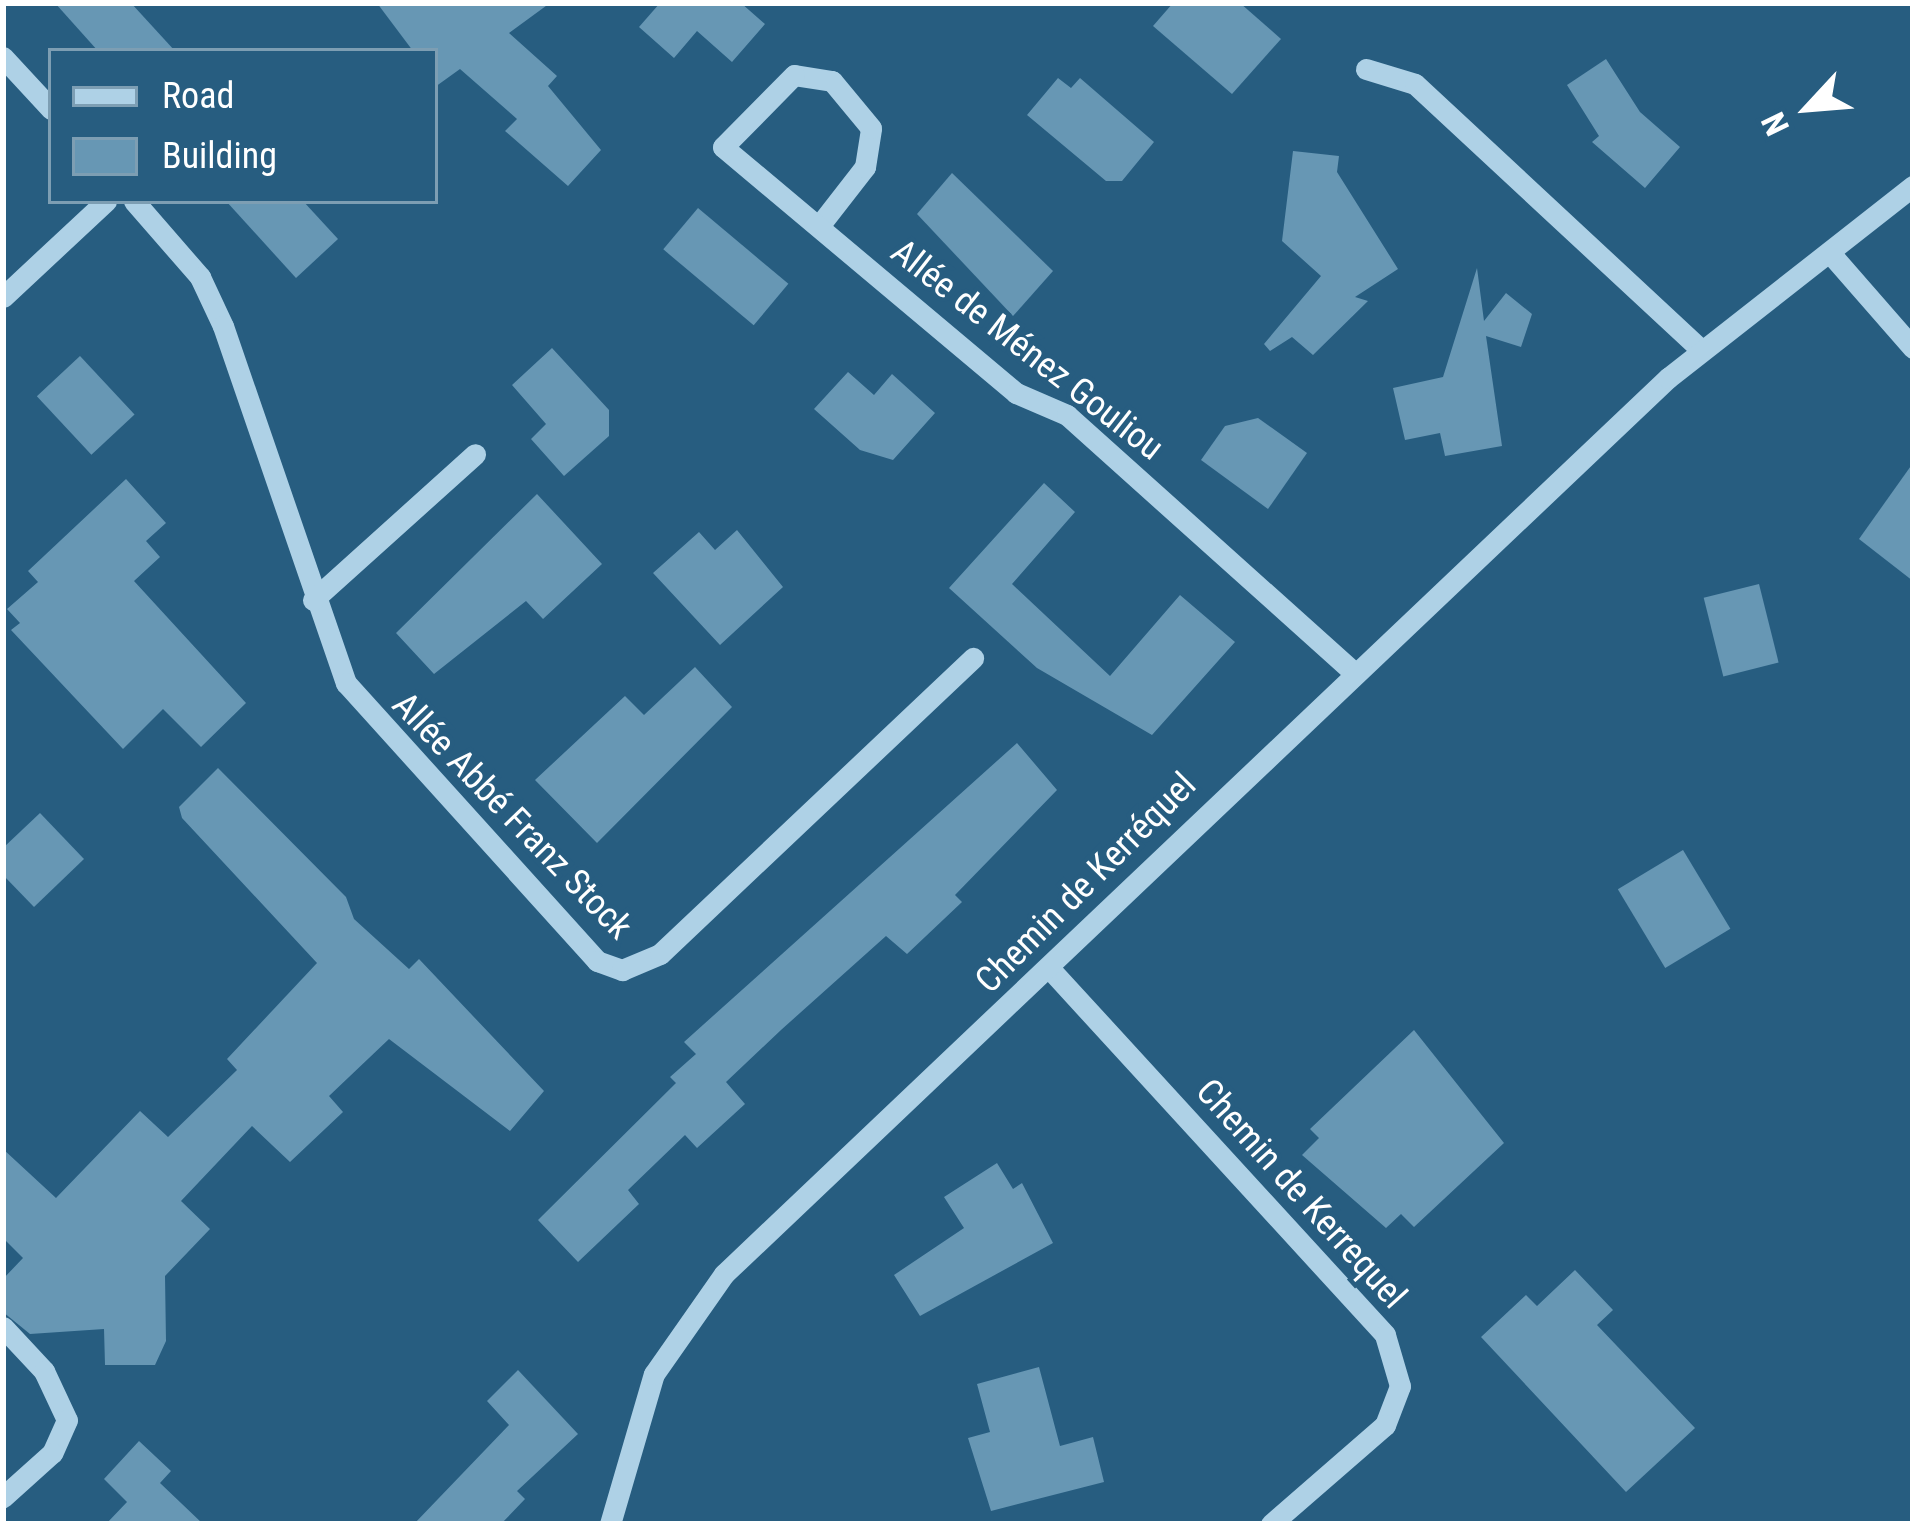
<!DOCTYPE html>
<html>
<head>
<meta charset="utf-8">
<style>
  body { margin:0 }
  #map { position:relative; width:1916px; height:1527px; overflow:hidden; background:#275d80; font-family:"Roboto Condensed",sans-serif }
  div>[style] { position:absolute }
  .building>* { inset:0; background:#6797b4; transform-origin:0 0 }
  .minor>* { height:21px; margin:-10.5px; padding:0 10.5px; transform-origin:10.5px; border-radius:10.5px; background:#aed1e6 }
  span { translate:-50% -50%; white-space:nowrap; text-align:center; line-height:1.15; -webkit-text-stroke:9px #275d80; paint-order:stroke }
  .street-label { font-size:36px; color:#fff }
  .frame { position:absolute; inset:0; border:6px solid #fff; pointer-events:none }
  .legend { position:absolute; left:48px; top:48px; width:390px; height:156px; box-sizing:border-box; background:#275d80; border:3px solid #7d9eb3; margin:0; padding:15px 21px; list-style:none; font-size:36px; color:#fff }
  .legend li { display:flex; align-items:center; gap:24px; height:60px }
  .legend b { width:60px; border:3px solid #7d9eb3 }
  .north { position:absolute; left:1748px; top:48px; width:120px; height:120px; -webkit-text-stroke:9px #275d80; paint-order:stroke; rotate:244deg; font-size:33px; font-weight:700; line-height:48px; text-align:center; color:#fff }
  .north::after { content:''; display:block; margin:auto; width:42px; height:54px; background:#fff; clip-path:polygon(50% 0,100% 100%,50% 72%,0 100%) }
</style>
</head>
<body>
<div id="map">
  <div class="building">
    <i style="clip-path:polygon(55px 3px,131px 3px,175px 51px,98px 51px)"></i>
    <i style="clip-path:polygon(377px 3px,550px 3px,509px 33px,557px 76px,548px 86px,601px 150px,568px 186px,505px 131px,517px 119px,460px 69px,435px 87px,435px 51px,413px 51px)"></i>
    <i style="clip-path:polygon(660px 3px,741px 3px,765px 24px,732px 62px,697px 31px,674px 58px,639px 27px)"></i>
    <i style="clip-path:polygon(1173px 3px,1240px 3px,1281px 39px,1232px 94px,1153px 26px)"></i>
    <i style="clip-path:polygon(1606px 59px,1640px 112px,1680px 147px,1645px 188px,1592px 142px,1599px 136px,1567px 85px)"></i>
    <i style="clip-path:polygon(1058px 78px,1071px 88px,1080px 78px,1154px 142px,1122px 181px,1106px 181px,1027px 115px)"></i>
    <i style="clip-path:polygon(1293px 151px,1339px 156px,1337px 172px,1398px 269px,1355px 297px,1368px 301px,1313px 355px,1292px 337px,1270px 351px,1264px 344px,1321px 276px,1282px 241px)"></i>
    <i style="clip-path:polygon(952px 173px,1053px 271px,1013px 316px,917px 214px)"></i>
    <i style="clip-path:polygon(226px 201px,303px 201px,338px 239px,296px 278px)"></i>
    <i style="left:698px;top:208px;width:118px;height:54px;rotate:40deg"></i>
    <i style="clip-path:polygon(1477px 268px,1484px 321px,1506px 293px,1532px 314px,1521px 347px,1486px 336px,1502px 446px,1445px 456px,1440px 433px,1405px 440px,1393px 388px,1443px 377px)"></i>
    <i style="clip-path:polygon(552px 348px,609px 410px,609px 436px,564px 476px,531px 439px,546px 424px,512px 385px)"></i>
    <i style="left:80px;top:356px;width:80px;height:59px;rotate:47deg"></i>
    <i style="clip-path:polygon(848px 372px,874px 395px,892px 374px,935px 413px,893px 460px,860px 450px,814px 409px)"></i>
    <i style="clip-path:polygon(1258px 418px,1307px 453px,1268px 509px,1201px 460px,1225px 426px)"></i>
    <i style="clip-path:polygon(1913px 463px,1913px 581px,1859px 539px)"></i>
    <i style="clip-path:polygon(126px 479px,166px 523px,146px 541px,160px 557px,134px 581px,246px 703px,201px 747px,163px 709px,123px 749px,11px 630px,20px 623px,7px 609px,38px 582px,28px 571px)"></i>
    <i style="clip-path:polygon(1044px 483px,1075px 512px,1012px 584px,1110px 676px,1180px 595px,1235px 642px,1152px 735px,1037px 668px,949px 588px)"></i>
    <i style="clip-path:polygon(537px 494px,602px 564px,543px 619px,526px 601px,434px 674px,396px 633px)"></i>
    <i style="clip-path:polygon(737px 530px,783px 587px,720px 645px,653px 573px,699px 532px,715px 550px)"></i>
    <i style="left:1759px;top:584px;width:81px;height:57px;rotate:76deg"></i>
    <i style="clip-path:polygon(695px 667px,732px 707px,597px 843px,535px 780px,625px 696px,644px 715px)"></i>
    <i style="clip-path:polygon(1017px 743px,1057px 790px,955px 895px,962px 902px,907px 954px,886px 936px,781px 1030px,726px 1082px,745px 1104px,697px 1148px,685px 1135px,628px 1190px,639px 1204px,578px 1262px,538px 1220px,676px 1083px,670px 1077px,696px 1054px,684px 1042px)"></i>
    <i style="clip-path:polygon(218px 768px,346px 897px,354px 919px,409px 969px,419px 959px,544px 1091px,510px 1131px,389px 1039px,329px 1096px,343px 1112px,290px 1162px,252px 1126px,181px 1201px,210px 1229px,165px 1276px,166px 1341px,155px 1365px,105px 1365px,104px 1329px,30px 1334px,3px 1312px,3px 1279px,23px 1258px,3px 1238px,3px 1149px,56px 1198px,140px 1111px,168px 1137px,237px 1070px,227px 1059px,317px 963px,182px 818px,179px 807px)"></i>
    <i style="clip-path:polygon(40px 813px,84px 859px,34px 907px,3px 875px,3px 848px)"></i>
    <i style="left:1683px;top:850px;width:92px;height:76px;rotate:59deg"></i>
    <i style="clip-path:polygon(1414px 1030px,1504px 1143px,1414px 1227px,1401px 1214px,1386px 1228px,1302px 1155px,1319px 1138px,1310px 1129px)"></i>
    <i style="clip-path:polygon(997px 1163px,1013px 1189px,1022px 1183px,1053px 1243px,920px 1316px,894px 1275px,964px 1228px,944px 1197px)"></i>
    <i style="clip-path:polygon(1575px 1270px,1613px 1310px,1597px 1325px,1695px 1428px,1626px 1492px,1481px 1337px,1526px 1295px,1537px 1306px)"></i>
    <i style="clip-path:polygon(1039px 1367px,1060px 1446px,1093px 1437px,1104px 1482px,991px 1511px,968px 1438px,990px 1432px,977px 1384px)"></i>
    <i style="clip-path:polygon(518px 1370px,578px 1434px,517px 1491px,525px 1499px,501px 1524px,414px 1524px,509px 1425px,487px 1401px)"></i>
    <i style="clip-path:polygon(139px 1441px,171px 1471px,160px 1483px,203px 1524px,106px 1524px,127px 1502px,104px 1479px)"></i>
  </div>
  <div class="minor">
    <i style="left:3px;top:57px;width:71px;rotate:47.3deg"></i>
    <i style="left:1366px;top:69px;width:51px;rotate:17deg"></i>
    <i style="left:1415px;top:84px;width:391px;rotate:42.9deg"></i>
    <i style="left:134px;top:201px;width:101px;rotate:49deg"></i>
    <i style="left:200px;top:277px;width:54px;rotate:64.9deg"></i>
    <i style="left:223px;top:326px;width:378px;rotate:71deg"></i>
    <i style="left:346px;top:683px;width:375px;rotate:47.9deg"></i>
    <i style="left:597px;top:961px;width:27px;rotate:20deg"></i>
    <i style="left:622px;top:970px;width:41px;rotate:-22.8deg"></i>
    <i style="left:660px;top:954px;width:431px;rotate:-43.4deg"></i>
    <i style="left:819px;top:226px;width:75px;rotate:-52.1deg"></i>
    <i style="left:865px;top:167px;width:39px;rotate:-81deg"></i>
    <i style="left:871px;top:128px;width:61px;rotate:-129.7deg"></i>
    <i style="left:832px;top:81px;width:38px;rotate:-171deg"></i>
    <i style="left:794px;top:75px;width:101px;rotate:134.6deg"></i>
    <i style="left:723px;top:147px;width:383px;rotate:40deg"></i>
    <i style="left:1016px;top:393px;width:56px;rotate:23.3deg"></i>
    <i style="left:1067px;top:415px;width:385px;rotate:41.9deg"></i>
    <i style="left:1830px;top:253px;width:126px;rotate:48.9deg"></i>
    <i style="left:3px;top:297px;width:141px;rotate:-43deg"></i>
    <i style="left:313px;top:600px;width:218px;rotate:-42deg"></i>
    <i style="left:1050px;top:969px;width:496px;rotate:47.5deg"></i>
    <i style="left:1385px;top:1335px;width:53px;rotate:73.6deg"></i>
    <i style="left:1400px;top:1386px;width:42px;rotate:111deg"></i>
    <i style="left:1385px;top:1425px;width:151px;rotate:139deg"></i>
    <i style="left:3px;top:1327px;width:60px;rotate:47deg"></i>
    <i style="left:44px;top:1371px;width:54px;rotate:64.9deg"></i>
    <i style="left:67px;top:1420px;width:36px;rotate:114deg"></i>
    <i style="left:52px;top:1453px;width:66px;rotate:138.1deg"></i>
    <i style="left:610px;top:1524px;width:156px;rotate:-73.7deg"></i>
    <i style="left:654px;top:1374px;width:122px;rotate:-55deg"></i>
    <i style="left:724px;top:1274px;width:1302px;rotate:-43.51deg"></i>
    <i style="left:1668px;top:378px;width:311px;rotate:-38.1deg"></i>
  </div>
  <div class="street-label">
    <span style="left:1027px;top:350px;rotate:38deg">Allée de Ménez Gouliou</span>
    <span style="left:512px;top:816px;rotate:46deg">Allée Abbé Franz Stock</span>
    <span style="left:1086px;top:883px;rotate:-45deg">Chemin de Kerréquel</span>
    <span style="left:1301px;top:1194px;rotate:48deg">Chemin de Kerrequel</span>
  </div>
  <div class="frame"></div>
  <ul class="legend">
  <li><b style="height:15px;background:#aed1e6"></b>Road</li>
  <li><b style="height:33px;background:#6797b4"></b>Building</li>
  </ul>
  <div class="north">N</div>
</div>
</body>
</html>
